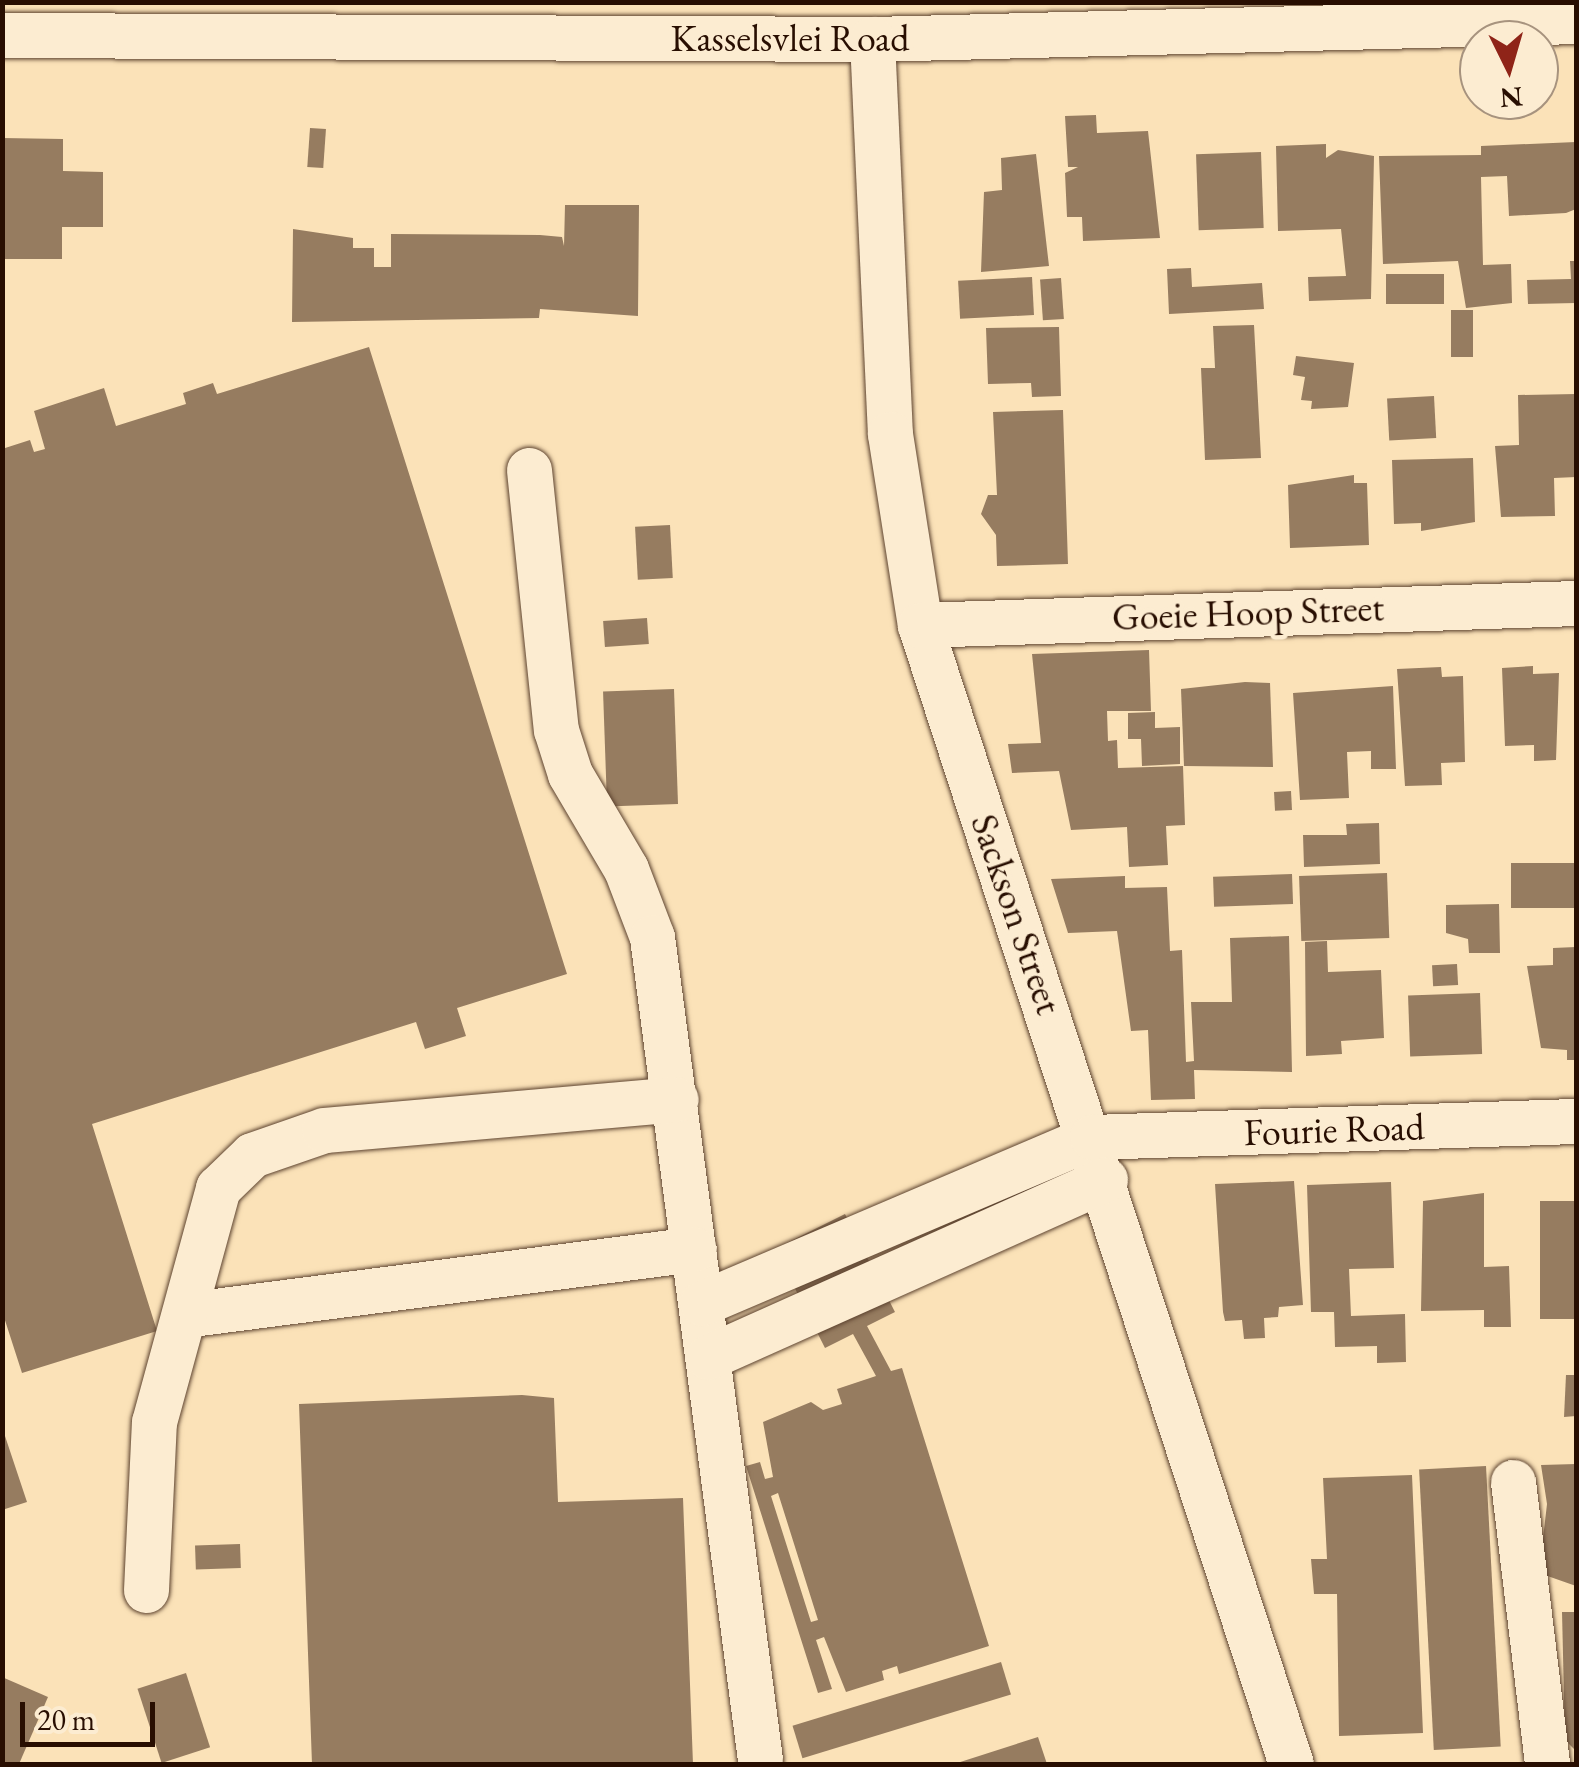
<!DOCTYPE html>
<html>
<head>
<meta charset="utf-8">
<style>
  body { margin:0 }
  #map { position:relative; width:1579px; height:1767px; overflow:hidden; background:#fbe2b8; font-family:"EB Garamond",serif }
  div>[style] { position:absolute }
  .building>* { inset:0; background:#967c60; transform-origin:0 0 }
  .roads { filter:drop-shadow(0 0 2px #5d432f) drop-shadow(0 0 2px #5d432f) }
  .minor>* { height:45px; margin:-22.5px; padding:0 22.5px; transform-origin:22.5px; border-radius:22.5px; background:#fcecd1 }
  span { translate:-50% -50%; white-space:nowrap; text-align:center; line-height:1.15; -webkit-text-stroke:9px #fcecd1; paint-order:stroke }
  .street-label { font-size:38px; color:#280e01 }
  .frame { position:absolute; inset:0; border:5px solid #280e01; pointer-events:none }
  .north { position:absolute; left:1459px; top:20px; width:100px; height:100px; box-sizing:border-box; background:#fcecd1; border:2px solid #a7937e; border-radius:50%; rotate:175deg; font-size:28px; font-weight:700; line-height:40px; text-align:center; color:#280e01 }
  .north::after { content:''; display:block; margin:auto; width:35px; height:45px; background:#8f2418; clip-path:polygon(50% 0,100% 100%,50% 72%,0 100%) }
  .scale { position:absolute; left:20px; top:1702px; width:135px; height:45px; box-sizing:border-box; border:5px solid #280e01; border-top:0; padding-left:12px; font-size:30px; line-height:35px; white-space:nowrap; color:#280e01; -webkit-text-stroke:8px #fcecd1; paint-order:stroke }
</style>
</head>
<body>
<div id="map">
  <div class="building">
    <i style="clip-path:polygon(1096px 115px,1097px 133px,1148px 131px,1160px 238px,1083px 241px,1082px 217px,1067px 217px,1065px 173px,1078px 167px,1068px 167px,1065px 116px)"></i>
    <i style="left:310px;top:128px;width:16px;height:39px;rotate:4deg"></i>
    <i style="clip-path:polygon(2px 138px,63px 139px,63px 171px,103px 172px,103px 227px,62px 227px,62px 259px,2px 259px)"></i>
    <i style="clip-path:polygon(1576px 142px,1576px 209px,1566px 213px,1509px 216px,1507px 176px,1481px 177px,1483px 265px,1511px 264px,1512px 303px,1466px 308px,1458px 261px,1383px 264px,1379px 156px,1481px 155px,1481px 146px)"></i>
    <i style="clip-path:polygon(1326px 144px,1326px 158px,1338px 150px,1374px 156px,1371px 299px,1309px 301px,1308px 277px,1346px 276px,1341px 229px,1278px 231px,1276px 146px)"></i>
    <i style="left:1261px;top:152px;width:76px;height:65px;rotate:88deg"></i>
    <i style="clip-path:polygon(1036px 154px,1049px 266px,981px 272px,984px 192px,1002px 190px,1001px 158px)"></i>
    <i style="clip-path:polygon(565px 205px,639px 205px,638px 316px,540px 309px,539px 318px,292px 322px,293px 229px,353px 238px,353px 248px,374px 248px,374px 267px,391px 267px,391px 234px,540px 235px,562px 237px,564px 246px)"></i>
    <i style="clip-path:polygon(1570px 261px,1576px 261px,1576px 303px,1528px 304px,1527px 280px,1571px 279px)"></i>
    <i style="clip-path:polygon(1191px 268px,1192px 287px,1262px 283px,1264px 309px,1169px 314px,1167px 269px)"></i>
    <i style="left:1444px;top:274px;width:30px;height:58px;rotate:90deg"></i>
    <i style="left:1032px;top:277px;width:38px;height:74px;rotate:87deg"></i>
    <i style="left:1061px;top:278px;width:41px;height:21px;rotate:86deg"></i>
    <i style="left:1451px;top:310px;width:22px;height:47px"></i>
    <i style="clip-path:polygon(1254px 325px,1261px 458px,1205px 460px,1201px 368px,1215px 368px,1213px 326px)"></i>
    <i style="clip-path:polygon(1059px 327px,1061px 396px,1032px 397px,1031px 383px,988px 384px,986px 328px)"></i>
    <i style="clip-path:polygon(369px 347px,567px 974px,457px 1008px,466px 1036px,425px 1049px,416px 1022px,92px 1124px,157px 1331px,22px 1373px,2px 1311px,2px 449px,30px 440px,34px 452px,45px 449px,34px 411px,104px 388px,116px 426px,186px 404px,183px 393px,213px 383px,217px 394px)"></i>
    <i style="clip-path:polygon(1296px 356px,1354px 363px,1348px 407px,1311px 409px,1312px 401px,1301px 400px,1305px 377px,1293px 375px)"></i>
    <i style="clip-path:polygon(1576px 394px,1576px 477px,1554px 478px,1555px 516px,1501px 517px,1495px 446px,1519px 445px,1518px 395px)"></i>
    <i style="left:1434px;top:396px;width:42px;height:47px;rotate:87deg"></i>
    <i style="clip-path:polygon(1063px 410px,1068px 564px,997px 566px,996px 535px,981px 514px,988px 495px,997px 495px,993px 412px)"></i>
    <i style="clip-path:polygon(1473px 458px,1475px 522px,1421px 531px,1421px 523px,1394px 524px,1392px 460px)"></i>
    <i style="clip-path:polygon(1354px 475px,1354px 483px,1367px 483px,1369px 545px,1290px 548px,1288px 485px)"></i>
    <i style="left:670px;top:525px;width:53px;height:35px;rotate:87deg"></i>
    <i style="left:647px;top:618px;width:26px;height:44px;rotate:86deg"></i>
    <i style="clip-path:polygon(1149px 650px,1151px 711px,1107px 711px,1108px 741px,1117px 740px,1118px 768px,1183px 766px,1185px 825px,1166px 826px,1168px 865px,1129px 867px,1127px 827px,1071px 830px,1059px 771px,1012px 773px,1008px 744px,1041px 743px,1032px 654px)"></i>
    <i style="clip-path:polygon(1533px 666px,1533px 674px,1559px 673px,1556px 760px,1534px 761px,1534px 745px,1505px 746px,1502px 668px)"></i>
    <i style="clip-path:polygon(1441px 667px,1442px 677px,1463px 676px,1465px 762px,1441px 763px,1442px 785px,1405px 786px,1397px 669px)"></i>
    <i style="clip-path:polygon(1245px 682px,1270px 683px,1273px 767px,1184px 766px,1181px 689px)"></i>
    <i style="clip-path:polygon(1393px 686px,1396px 769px,1371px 769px,1371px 751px,1347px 752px,1349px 798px,1300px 800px,1293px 693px)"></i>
    <i style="left:674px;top:689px;width:115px;height:71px;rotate:88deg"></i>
    <i style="clip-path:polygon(1155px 712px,1155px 728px,1180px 727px,1180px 764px,1142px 766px,1141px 739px,1128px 739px,1128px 713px)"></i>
    <i style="left:1291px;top:791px;width:19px;height:17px;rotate:87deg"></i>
    <i style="clip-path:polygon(1379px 823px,1380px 864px,1304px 867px,1303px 835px,1347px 835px,1346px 824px)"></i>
    <i style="left:1576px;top:863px;width:45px;height:65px;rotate:90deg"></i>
    <i style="left:1387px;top:873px;width:65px;height:88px;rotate:88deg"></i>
    <i style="left:1292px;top:874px;width:30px;height:79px;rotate:88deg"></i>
    <i style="clip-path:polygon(1125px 876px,1125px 888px,1167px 887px,1170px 951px,1182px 950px,1186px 1062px,1194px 1061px,1191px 1002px,1232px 1002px,1230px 938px,1289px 936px,1292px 1072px,1194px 1070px,1195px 1099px,1151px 1100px,1148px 1030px,1131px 1031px,1117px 931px,1068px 933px,1051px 879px)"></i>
    <i style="clip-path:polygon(1499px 904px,1500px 953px,1469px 953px,1468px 939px,1446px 933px,1446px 905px)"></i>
    <i style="clip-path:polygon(1327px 941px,1328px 972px,1381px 970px,1384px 1038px,1341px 1041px,1342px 1054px,1306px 1056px,1305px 942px)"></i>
    <i style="clip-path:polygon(1576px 947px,1576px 1060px,1567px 1060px,1567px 1050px,1541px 1048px,1527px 966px,1553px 965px,1553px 948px)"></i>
    <i style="left:1457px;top:964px;width:21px;height:25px;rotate:87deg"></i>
    <i style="left:1480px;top:993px;width:61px;height:72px;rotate:88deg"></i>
    <i style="clip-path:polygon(1294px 1181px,1303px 1305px,1279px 1307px,1278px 1317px,1264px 1318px,1265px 1338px,1244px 1339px,1242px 1320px,1225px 1321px,1223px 1312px,1215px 1184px)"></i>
    <i style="clip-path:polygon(1391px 1182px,1394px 1268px,1349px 1269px,1351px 1316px,1405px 1314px,1406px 1362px,1377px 1363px,1377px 1346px,1335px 1347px,1334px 1312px,1311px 1312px,1307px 1185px)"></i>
    <i style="clip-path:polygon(1484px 1193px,1484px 1267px,1509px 1266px,1511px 1327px,1484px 1327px,1484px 1310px,1421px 1311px,1423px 1201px)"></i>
    <i style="left:1576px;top:1201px;width:118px;height:36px;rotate:90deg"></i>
    <i style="clip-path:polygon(evenodd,845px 1214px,895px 1312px,867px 1326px,891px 1371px,902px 1368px,989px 1646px,899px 1674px,897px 1666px,882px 1671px,884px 1680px,846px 1692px,824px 1637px,816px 1640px,832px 1689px,818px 1693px,746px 1466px,760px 1462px,765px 1479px,773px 1477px,763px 1422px,811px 1402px,823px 1410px,842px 1404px,837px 1389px,876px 1376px,853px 1334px,825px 1348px,775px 1249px,845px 1214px,778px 1493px,818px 1620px,811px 1622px,771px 1496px,778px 1493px)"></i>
    <i style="clip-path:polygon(1566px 1375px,1576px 1375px,1576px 1416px,1564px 1417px)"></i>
    <i style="clip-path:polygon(522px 1395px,554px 1398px,558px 1502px,683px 1498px,693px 1764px,312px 1764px,299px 1404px)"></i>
    <i style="clip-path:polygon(2px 1427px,27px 1502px,2px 1510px)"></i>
    <i style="clip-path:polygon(1576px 1464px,1576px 1586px,1539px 1573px,1547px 1504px,1541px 1465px)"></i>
    <i style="left:1486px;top:1466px;width:281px;height:67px;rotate:87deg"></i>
    <i style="clip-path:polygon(1412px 1475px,1423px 1733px,1339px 1736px,1337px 1594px,1314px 1594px,1311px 1559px,1327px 1559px,1323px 1478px)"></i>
    <i style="left:240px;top:1544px;width:24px;height:45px;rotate:88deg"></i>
    <i style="clip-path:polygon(1562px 1612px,1576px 1612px,1576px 1751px,1565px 1740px)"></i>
    <i style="left:1001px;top:1662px;width:34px;height:218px;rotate:73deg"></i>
    <i style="left:186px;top:1673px;width:78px;height:51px;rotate:72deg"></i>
    <i style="clip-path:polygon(2px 1677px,48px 1697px,19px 1764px,2px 1764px)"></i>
    <i style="clip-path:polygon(1038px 1737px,1047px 1764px,954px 1764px)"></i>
  </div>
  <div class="roads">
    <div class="minor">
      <i style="left:2px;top:35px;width:870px;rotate:0.26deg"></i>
      <i style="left:872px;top:39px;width:704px;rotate:-1.46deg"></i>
      <i style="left:872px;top:39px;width:395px;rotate:87.4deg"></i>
      <i style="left:890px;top:434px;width:193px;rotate:81.1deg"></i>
      <i style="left:920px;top:625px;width:1198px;rotate:71.96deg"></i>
      <i style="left:529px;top:470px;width:261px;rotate:84.1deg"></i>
      <i style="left:556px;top:730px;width:46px;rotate:72.3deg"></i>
      <i style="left:570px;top:774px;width:110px;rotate:59.5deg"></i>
      <i style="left:626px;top:869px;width:73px;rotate:69.1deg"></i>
      <i style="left:652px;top:937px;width:830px;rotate:82.52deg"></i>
      <i style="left:920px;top:625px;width:656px;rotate:-1.92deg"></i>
      <i style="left:702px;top:1303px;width:424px;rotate:-23.1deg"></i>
      <i style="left:1092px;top:1137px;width:484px;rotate:-1.9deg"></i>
      <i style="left:184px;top:1315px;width:514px;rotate:-7.37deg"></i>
      <i style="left:708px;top:1357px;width:435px;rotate:-24.1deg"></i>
      <i style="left:1513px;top:1482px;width:284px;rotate:83.1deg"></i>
      <i style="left:146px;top:1590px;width:168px;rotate:-87.3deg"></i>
      <i style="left:154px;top:1422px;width:243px;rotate:-74.7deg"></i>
      <i style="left:218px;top:1188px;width:47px;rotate:-44.1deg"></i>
      <i style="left:252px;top:1155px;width:76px;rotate:-19.1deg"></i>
      <i style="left:324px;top:1130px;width:353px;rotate:-5deg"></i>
    </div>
  </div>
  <div class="street-label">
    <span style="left:790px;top:38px">Kasselsvlei Road</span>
    <span style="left:1248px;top:612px;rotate:-2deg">Goeie Hoop Street</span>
    <span style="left:1017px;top:914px;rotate:71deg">Sackson Street</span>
    <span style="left:1334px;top:1129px;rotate:-2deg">Fourie Road</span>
  </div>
  <div class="frame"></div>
  <div class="north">N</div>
  <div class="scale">20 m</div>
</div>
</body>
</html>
